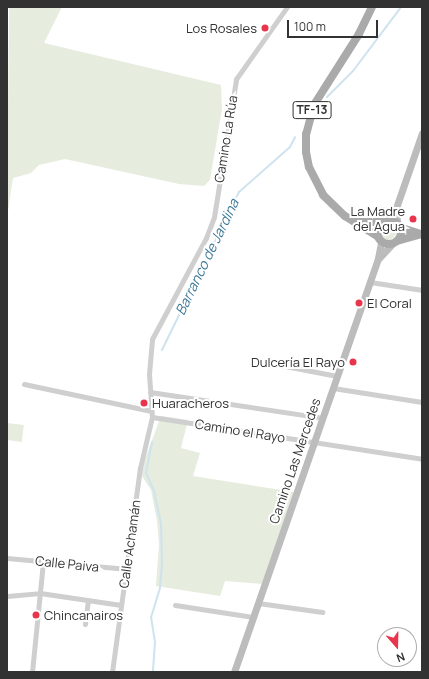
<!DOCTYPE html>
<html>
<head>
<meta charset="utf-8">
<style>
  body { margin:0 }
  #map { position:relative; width:429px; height:679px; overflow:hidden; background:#fff; font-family:Manrope,sans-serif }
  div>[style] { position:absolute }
  .green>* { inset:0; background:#e6ecde; transform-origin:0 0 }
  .round { border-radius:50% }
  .stream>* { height:2px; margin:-1px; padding:0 1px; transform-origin:1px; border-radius:1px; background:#cee3ee }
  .street>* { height:5px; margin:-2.5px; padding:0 2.5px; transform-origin:2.5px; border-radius:2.5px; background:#cfcfcf }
  .secondary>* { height:7px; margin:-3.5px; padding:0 3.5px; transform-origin:3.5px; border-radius:3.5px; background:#bcbcbc }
  .primary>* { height:8px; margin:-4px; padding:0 4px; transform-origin:4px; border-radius:4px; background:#aaa }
  .primary>.ring { margin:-4px; padding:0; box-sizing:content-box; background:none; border:8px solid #aaa; border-radius:50% }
  .dots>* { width:11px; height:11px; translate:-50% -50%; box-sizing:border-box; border:2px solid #fff; border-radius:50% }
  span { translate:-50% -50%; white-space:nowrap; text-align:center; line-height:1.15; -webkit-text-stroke:4px #fff; paint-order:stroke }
  .shield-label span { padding:1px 3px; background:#fff; border:1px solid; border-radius:3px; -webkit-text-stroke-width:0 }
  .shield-label { font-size:12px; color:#323232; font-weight:700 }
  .poi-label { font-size:13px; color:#323232 }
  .right { translate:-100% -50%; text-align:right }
  .left { translate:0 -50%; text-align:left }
  .street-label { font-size:13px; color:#323232 }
  .water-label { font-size:14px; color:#3d7997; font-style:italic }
  .frame { position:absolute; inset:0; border:8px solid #323232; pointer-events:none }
  .north { position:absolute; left:377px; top:627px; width:40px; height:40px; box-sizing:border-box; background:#fff; border:1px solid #adadad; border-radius:50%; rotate:160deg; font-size:11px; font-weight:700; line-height:16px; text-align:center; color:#323232 }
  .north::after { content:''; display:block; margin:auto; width:14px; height:18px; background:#e8354b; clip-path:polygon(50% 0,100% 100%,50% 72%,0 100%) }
  .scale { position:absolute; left:287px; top:20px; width:91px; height:18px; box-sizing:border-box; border:2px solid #323232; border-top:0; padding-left:5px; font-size:12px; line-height:14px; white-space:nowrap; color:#323232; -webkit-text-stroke:3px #fff; paint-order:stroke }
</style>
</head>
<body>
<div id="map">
  <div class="green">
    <i style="clip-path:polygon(9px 7px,62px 7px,44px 43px,221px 85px,222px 109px,210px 180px,204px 186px,179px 184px,65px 159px,39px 165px,31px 173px,13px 178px,7px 217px)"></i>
    <i class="round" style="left:380px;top:224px;width:16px;height:16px"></i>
    <i style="clip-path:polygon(161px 416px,188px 420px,181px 448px,200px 453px,193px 476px,294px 492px,262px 584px,225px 581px,220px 596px,156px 586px,159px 544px,157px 521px,151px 490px,142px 476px,142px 467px)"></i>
    <i style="left:7px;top:423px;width:17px;height:17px;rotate:7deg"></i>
  </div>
  <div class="stream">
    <i style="left:327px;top:97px;width:37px;rotate:-45deg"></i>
    <i style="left:353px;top:71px;width:80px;rotate:-53.1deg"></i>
    <i style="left:162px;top:350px;width:176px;rotate:-64deg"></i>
    <i style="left:239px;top:192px;width:68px;rotate:-41.4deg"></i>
    <i style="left:290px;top:147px;width:11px;rotate:-63deg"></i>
    <i style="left:152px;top:442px;width:32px;rotate:101deg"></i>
    <i style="left:146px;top:473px;width:20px;rotate:66deg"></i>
    <i style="left:154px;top:491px;width:33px;rotate:78deg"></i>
    <i style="left:161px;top:523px;width:41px;rotate:88.6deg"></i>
    <i style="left:162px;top:564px;width:24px;rotate:95deg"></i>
    <i style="left:160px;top:588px;width:30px;rotate:107deg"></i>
    <i style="left:151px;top:617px;width:25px;rotate:81deg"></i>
    <i style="left:155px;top:642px;width:30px;rotate:94deg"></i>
  </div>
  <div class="street">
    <i style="left:370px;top:282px;width:53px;rotate:8.7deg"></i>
    <i style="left:280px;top:365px;width:58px;rotate:10.9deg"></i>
    <i style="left:24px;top:384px;width:130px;rotate:12deg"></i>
    <i style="left:333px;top:388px;width:90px;rotate:8.9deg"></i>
    <i style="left:150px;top:392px;width:175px;rotate:8.5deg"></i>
    <i style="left:152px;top:417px;width:273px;rotate:8.8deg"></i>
    <i style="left:7px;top:558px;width:121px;rotate:5.2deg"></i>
    <i style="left:7px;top:596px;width:33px;rotate:-5deg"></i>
    <i style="left:40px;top:593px;width:82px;rotate:8.4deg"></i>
    <i style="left:258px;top:603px;width:65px;rotate:8deg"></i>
    <i style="left:175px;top:605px;width:79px;rotate:8.7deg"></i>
    <i style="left:85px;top:624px;width:23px;rotate:-83deg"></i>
    <i style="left:32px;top:672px;width:112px;rotate:-84.3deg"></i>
    <i style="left:112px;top:672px;width:206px;rotate:-82.2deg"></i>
    <i style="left:140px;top:468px;width:52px;rotate:-76.8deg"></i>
    <i style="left:152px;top:417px;width:43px;rotate:-94deg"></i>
    <i style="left:149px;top:374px;width:35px;rotate:-85deg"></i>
    <i style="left:152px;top:339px;width:115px;rotate:-61.9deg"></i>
    <i style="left:206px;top:238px;width:22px;rotate:-69deg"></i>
    <i style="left:214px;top:217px;width:140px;rotate:-80.9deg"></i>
    <i style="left:236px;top:79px;width:88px;rotate:-54.7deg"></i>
  </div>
  <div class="secondary">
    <i style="left:396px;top:208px;width:16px;rotate:86deg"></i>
    <i style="left:388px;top:221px;width:15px;rotate:-58deg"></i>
    <i style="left:396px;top:208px;width:79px;rotate:-70.9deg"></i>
    <i style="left:379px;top:258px;width:19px;rotate:-47deg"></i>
    <i style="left:234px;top:672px;width:438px;rotate:-70.8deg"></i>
    <i style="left:378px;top:258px;width:16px;rotate:-79deg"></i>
  </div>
  <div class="primary">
    <i style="left:372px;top:7px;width:30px;rotate:116deg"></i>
    <i style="left:359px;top:34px;width:84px;rotate:122.4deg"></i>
    <i style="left:314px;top:105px;width:30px;rotate:105deg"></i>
    <i style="left:306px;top:134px;width:18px;rotate:90deg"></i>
    <i style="left:306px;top:152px;width:15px;rotate:79deg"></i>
    <i style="left:309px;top:167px;width:31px;rotate:63deg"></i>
    <i style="left:323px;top:195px;width:30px;rotate:44deg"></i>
    <i style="left:345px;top:216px;width:39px;rotate:32deg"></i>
    <i class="ring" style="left:377px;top:220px;width:16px;height:16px"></i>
    <i style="left:355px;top:222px;width:28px"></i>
    <i style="left:399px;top:227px;width:23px;rotate:18deg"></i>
    <i style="left:397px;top:241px;width:25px;rotate:-16deg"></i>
  </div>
  <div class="dots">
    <i style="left:265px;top:28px;background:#e8354b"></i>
    <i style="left:413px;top:219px;background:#e8354b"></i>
    <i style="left:359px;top:303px;background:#e8354b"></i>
    <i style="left:353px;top:362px;background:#e8354b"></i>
    <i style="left:144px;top:403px;background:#e8354b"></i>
    <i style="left:36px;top:615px;background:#e8354b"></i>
  </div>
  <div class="shield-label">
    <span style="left:312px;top:110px">TF-13</span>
  </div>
  <div class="poi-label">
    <span class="right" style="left:257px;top:28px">Los Rosales</span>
    <span class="right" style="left:405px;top:219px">La Madre<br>del Agua</span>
    <span class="left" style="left:367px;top:303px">El Coral</span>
    <span class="right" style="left:345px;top:362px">Dulcería El Rayo</span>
    <span class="left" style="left:152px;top:403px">Huaracheros</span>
    <span class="left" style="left:44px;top:615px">Chincanairos</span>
  </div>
  <div class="street-label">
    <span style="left:226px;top:139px;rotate:-81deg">Camino La Rúa</span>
    <span style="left:240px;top:431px;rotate:9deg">Camino el Rayo</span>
    <span style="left:295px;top:461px;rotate:-71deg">Camino Las Mercedes</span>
    <span style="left:130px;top:544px;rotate:-82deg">Calle Achamán</span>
    <span style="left:67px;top:564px;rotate:6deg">Calle Paiva</span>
  </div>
  <div class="water-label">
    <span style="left:207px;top:257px;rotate:-64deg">Barranco de Jardina</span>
  </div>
  <div class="frame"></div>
  <div class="north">N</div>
  <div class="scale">100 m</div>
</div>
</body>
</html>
